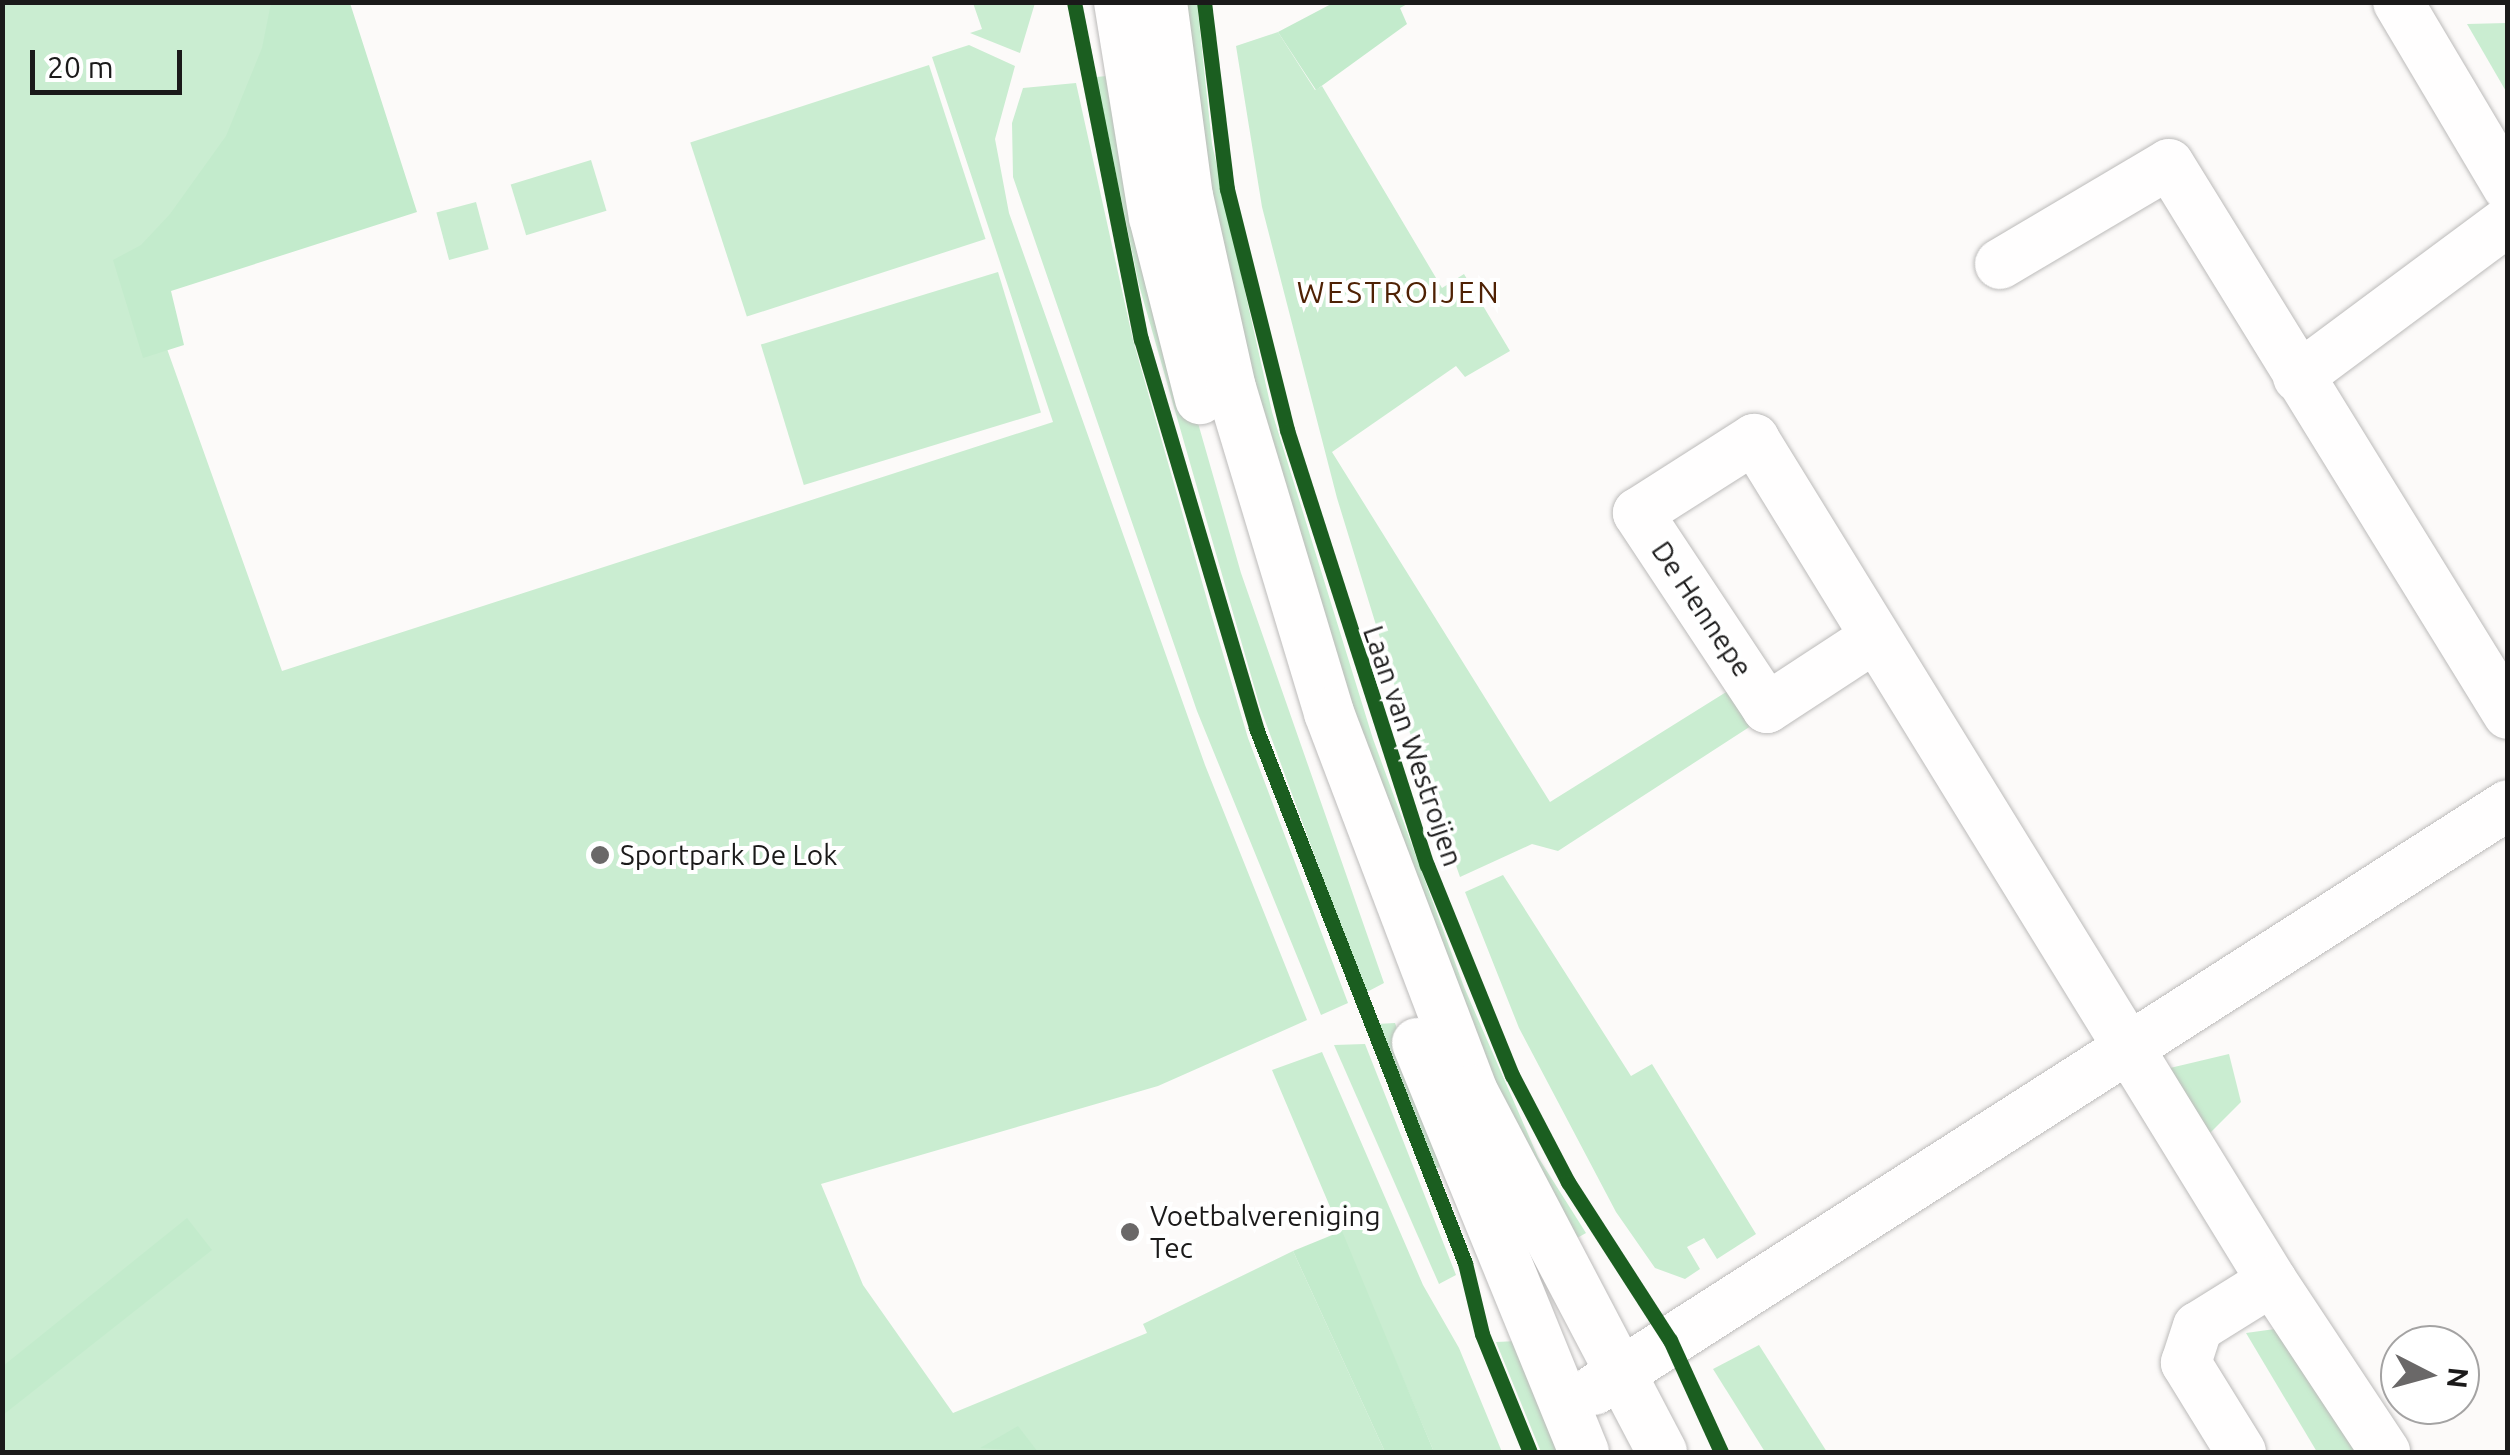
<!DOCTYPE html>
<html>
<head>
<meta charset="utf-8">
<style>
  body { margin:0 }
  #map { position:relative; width:2510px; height:1455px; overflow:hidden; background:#fcfaf9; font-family:Ubuntu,sans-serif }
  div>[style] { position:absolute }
  .green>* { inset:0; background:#caedd1; transform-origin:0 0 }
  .forest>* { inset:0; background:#c3ebcc }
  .roads { filter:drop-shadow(0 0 2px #bcbbba) drop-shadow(0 0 2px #bcbbba) }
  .minor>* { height:50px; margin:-25px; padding:0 25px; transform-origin:25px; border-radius:25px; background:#fffefe }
  .cycleway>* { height:15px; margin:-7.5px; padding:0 7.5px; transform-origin:7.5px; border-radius:7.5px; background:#1b5e20 }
  .dots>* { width:28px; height:28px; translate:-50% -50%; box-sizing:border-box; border:5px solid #fff; border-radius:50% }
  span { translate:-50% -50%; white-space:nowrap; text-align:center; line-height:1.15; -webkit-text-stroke:8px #fff; paint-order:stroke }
  .street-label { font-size:28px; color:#1b1a1a }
  .poi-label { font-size:28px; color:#1b1a1a }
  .left { translate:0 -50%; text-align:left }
  .neighbourhood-label { font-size:30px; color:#4f2104; letter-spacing:2.5px }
  .frame { position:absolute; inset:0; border:5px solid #1b1a1a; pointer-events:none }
  .north { position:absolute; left:2380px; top:1325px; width:100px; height:100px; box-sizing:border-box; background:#fff; border:2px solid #a4a3a3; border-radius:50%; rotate:96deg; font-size:28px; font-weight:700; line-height:40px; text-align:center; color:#1b1a1a }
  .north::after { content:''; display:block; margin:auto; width:35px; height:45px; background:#6a6868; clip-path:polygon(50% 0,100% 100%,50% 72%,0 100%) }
  .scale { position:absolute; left:30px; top:50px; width:152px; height:45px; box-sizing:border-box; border:5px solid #1b1a1a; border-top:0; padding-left:12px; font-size:30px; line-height:35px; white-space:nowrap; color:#1b1a1a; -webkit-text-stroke:8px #fff; paint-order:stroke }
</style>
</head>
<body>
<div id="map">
  <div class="green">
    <i style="clip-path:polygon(2px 3px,328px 3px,146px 290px,282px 671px,1053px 422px,932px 57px,969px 45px,1015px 66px,995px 139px,1009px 213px,1205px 765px,1307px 1020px,1158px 1086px,821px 1184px,863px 1285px,953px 1413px,1147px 1333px,1143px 1324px,1293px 1251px,1385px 1452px,3px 1452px)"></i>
    <i style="clip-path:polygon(973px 3px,1035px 3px,1020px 53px,970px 33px,982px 29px)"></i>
    <i style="clip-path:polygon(1176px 3px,1197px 3px,1212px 144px,1272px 412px,1373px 739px,1464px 987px,1538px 1157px,1586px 1233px,1563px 1246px,1449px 997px,1245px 385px)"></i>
    <i style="clip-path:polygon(2507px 23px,2508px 23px,2507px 93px,2467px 24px)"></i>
    <i style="clip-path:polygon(1278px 32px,1315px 90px,1322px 86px,1442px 288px,1464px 274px,1510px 351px,1465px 377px,1456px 366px,1332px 452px,1550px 802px,1731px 689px,1754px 724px,1558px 851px,1532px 844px,1460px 877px,1403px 713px,1337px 498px,1262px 207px,1236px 46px)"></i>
    <i style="left:929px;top:65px;width:183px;height:251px;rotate:72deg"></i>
    <i style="clip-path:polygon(1118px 75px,1157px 280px,1241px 573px,1384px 983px,1365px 993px,1260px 707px,1139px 285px,1096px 77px)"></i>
    <i style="clip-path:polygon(1076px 83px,1133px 340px,1210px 610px,1248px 738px,1348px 1003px,1321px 1015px,1197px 711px,1013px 177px,1012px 123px,1023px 88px)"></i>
    <i style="left:591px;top:160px;width:53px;height:84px;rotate:73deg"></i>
    <i style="left:476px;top:202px;width:49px;height:41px;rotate:75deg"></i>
    <i style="left:998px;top:272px;width:147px;height:248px;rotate:73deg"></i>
    <i style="clip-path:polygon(1503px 875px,1631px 1076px,1652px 1064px,1756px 1234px,1717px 1259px,1704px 1238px,1687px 1247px,1700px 1269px,1685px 1279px,1655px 1268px,1616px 1212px,1519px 1028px,1465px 892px)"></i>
    <i style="clip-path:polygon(1395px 1023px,1446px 1163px,1436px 1169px,1377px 1024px)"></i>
    <i style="clip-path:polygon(1365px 1044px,1456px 1275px,1439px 1284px,1334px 1045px)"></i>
    <i style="clip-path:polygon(1322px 1052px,1423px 1285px,1459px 1348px,1502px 1452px,1434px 1452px,1272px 1070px)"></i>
    <i style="clip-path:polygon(2229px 1054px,2241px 1102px,2210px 1133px,2170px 1068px)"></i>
    <i style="clip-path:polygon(2282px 1328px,2357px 1452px,2317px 1452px,2246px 1333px)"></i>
    <i style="clip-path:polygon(1518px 1341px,1565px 1452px,1541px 1452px,1496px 1342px)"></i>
    <i style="clip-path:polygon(1759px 1345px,1827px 1452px,1765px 1452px,1713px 1369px)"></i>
  </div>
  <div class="forest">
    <i style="clip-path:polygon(271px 3px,350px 3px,417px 212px,171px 291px,184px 345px,143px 358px,113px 260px,141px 245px,170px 214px,226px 136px,262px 48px)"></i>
    <i style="clip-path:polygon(1333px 3px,1409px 3px,1400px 8px,1407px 24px,1316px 90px,1278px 32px)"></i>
    <i style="clip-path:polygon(187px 1218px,212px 1250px,3px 1415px,3px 1366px)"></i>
    <i style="clip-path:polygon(1342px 1231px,1434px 1452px,1385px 1452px,1293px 1251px)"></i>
    <i style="clip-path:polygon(1018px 1426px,1038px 1452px,980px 1448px)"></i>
  </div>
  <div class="roads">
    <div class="minor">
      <i style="left:1119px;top:2px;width:218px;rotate:80.8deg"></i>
      <i style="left:1154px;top:217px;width:188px;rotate:75.8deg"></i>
      <i style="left:1162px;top:2px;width:196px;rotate:82.4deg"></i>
      <i style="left:1188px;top:196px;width:197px;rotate:77.4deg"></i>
      <i style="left:1231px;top:388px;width:339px;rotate:73.2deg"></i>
      <i style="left:1329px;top:713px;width:403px;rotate:69.2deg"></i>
      <i style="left:1472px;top:1090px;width:409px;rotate:62.3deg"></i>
      <i style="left:2398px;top:2px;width:215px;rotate:59.3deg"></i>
      <i style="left:2000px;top:264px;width:196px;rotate:-30.6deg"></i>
      <i style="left:2169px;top:164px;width:646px;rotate:58.35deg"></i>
      <i style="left:2298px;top:377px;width:262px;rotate:-36.6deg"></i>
      <i style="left:1874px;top:638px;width:128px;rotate:146.8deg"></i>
      <i style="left:1767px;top:708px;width:234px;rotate:-123.5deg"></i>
      <i style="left:1638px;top:513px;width:138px;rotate:-32.5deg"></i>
      <i style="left:1754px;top:439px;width:989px;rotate:58.4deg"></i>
      <i style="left:1417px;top:1043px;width:442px;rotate:67.8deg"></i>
      <i style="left:1594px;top:1390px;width:1085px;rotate:-32.62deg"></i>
      <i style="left:2241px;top:1452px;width:105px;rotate:-121.7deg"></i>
      <i style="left:2186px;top:1363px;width:38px;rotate:-72deg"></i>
      <i style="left:2198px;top:1327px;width:87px;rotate:-31.9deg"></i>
      <i style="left:2272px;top:1281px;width:205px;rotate:56.5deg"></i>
    </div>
  </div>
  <div class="cycleway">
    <i style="left:1074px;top:2px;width:344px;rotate:78.8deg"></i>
    <i style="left:1141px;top:339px;width:406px;rotate:73.5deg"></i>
    <i style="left:1256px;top:728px;width:574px;rotate:68.66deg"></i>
    <i style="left:1465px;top:1263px;width:73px;rotate:76.5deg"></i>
    <i style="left:1482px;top:1334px;width:127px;rotate:67.9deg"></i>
    <i style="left:1204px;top:2px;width:188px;rotate:83deg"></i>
    <i style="left:1227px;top:189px;width:248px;rotate:76deg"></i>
    <i style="left:1287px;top:430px;width:457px;rotate:72.2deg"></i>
    <i style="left:1427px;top:865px;width:227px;rotate:68deg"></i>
    <i style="left:1512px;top:1075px;width:121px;rotate:62.4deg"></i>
    <i style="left:1568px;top:1182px;width:188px;rotate:57.2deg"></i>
    <i style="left:1670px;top:1340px;width:123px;rotate:65.5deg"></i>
  </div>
  <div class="dots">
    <i style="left:600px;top:855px;background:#6a6868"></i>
    <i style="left:1130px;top:1232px;background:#6a6868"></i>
  </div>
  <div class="street-label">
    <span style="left:1702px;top:609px;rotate:56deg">De Hennepe</span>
    <span style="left:1413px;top:746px;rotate:71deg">Laan van Westroijen</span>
  </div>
  <div class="poi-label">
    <span class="left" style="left:620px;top:855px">Sportpark De Lok</span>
    <span class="left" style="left:1150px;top:1232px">Voetbalvereniging<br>Tec</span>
  </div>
  <div class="neighbourhood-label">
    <span style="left:1399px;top:292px">WESTROIJEN</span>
  </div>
  <div class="frame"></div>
  <div class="north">N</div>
  <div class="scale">20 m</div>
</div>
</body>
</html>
